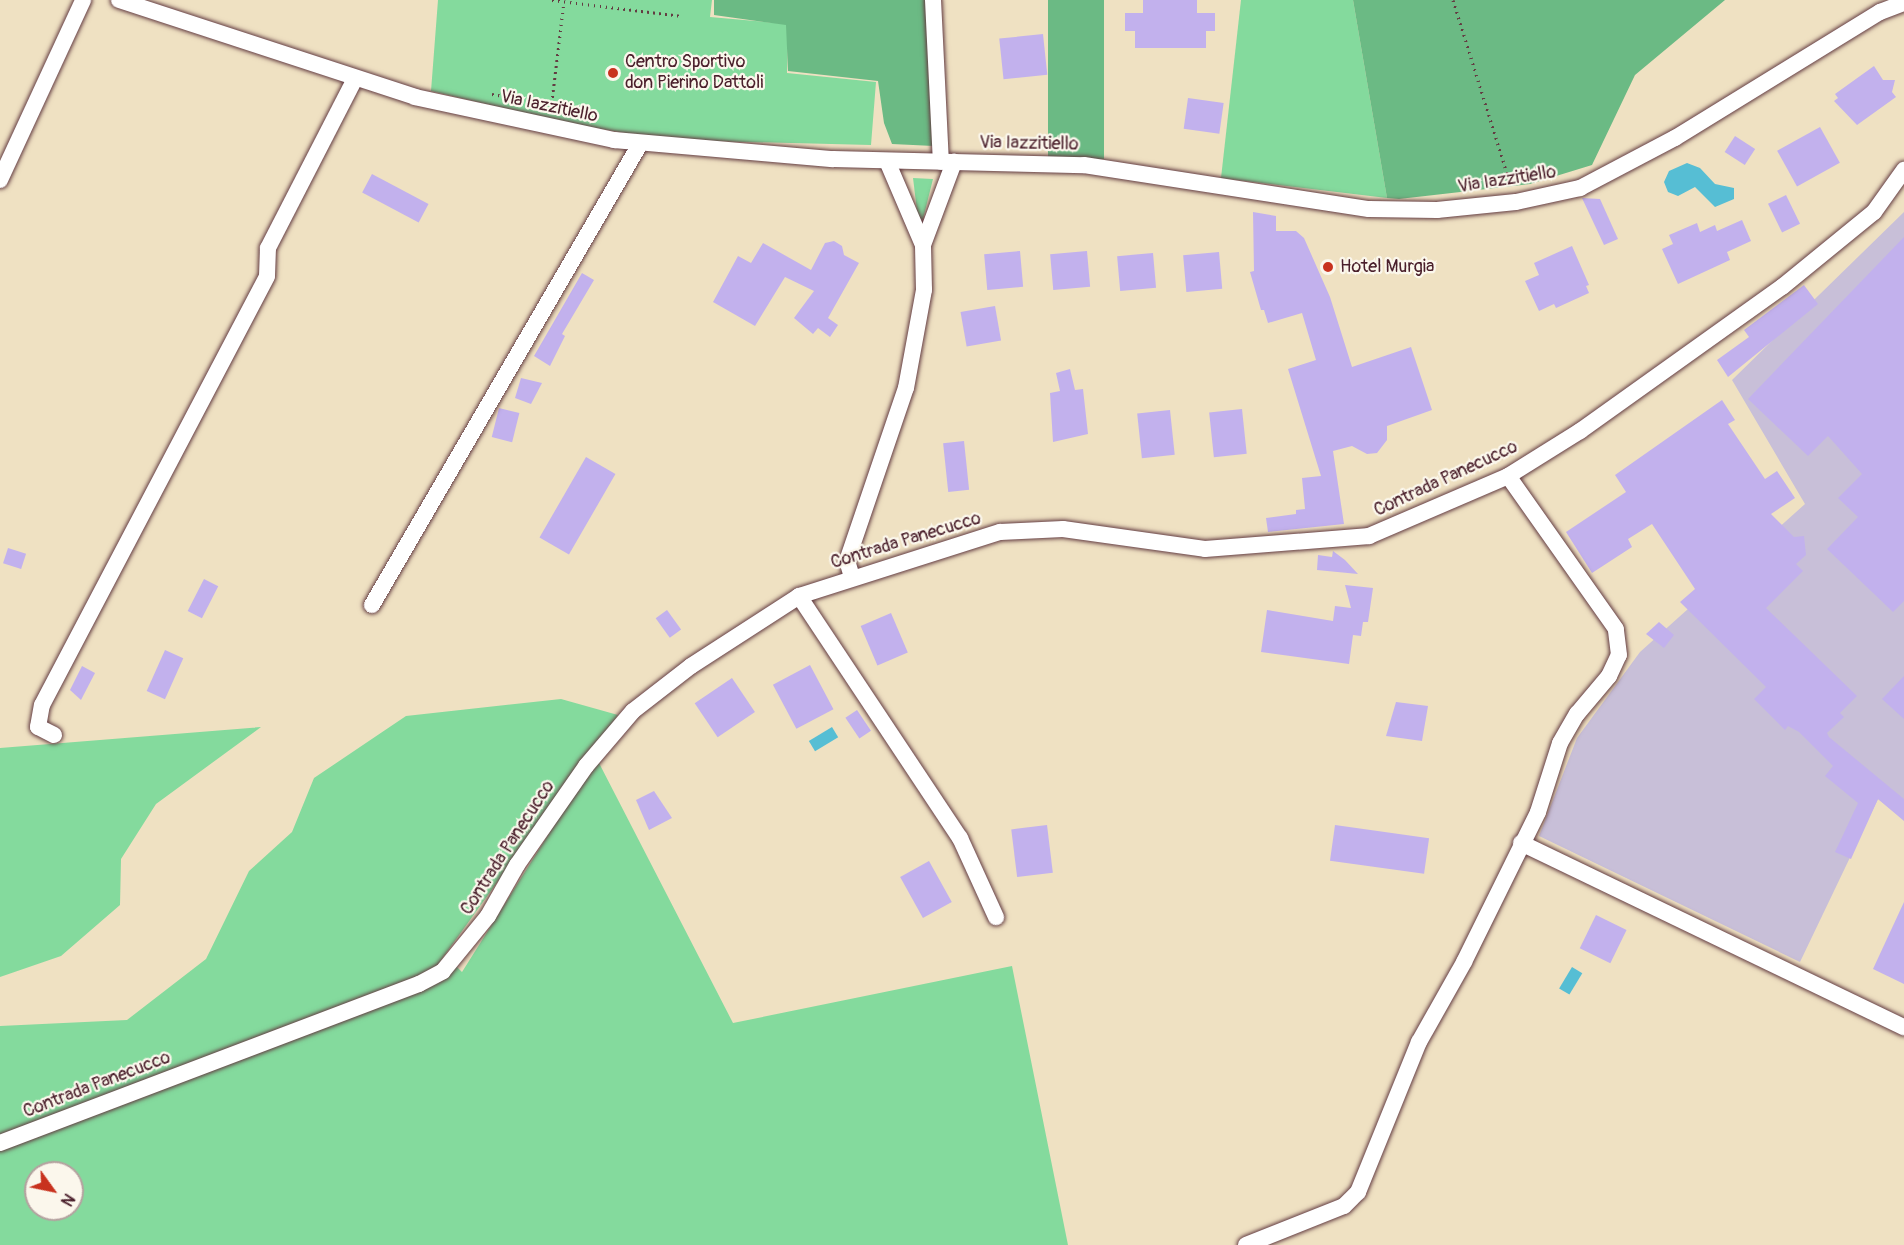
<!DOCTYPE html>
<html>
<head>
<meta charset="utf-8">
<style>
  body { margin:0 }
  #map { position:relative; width:1904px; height:1245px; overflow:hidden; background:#efe1c2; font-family:Pangolin,sans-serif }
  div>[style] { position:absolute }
  .industrial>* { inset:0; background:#c8bfd8 }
  .green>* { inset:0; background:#84da9d }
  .forest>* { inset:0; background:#6bba84; transform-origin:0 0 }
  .water>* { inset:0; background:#56bed4; transform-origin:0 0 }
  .building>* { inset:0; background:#c2b1ed; transform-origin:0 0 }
  .path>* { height:3px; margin-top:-1.5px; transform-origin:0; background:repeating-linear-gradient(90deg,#633c42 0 1.5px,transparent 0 6px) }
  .roads { filter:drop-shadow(0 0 2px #633c42) drop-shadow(0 0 2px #633c42) }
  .street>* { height:16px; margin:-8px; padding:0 8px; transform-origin:8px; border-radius:8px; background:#fff }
  .dots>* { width:16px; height:16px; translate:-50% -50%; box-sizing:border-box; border:3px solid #fbf7ec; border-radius:50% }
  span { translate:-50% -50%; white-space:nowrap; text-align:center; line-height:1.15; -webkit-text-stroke:4.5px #fbf7ec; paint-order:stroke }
  .poi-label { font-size:18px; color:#4a1f2b }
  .left { translate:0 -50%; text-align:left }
  .street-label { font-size:18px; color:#4a1f2b }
  .north { position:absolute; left:24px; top:1161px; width:60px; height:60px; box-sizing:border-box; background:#fbf7ec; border:2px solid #b4a19f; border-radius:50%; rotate:123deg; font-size:16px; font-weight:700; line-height:24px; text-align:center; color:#4a1f2b }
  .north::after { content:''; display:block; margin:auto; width:21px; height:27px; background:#c8321e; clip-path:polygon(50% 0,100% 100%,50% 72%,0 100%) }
</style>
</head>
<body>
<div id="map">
  <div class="industrial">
    <i style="clip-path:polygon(1904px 212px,1904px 820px,1878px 799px,1800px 962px,1539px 836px,1577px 738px,1640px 652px,1805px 504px,1732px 380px)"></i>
  </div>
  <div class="green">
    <i style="clip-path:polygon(438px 0,712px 0,710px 17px,788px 24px,787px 73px,876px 82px,871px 145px,666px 140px,566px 123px,431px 91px)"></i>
    <i style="clip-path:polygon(1241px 0,1353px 0,1387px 198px,1221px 178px)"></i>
    <i style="clip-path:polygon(913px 178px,933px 179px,923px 219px,918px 219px)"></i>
    <i style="clip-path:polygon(561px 699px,618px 715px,431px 974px,0 1137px,0 1026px,127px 1020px,206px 959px,249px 871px,292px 832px,314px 778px,406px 716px)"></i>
    <i style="clip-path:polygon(261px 727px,156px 804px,121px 859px,120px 905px,61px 956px,0 977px,0 748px)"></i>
    <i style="clip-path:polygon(evenodd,599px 763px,733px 1023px,1012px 966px,1068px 1245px,0 1245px,0 1148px,456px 966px,462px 972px,572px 797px,599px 763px,36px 1173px,72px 1173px,72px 1209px,36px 1209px,36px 1173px)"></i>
  </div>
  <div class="forest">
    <i style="clip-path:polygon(714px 0,927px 0,934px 146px,892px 144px,884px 123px,878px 81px,788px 71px,786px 25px,714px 15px)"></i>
    <i style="left:1048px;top:0;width:56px;height:159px"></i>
    <i style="clip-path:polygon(1353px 0,1725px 0,1635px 75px,1592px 165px,1530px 184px,1399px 199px,1387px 198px)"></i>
  </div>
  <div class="water">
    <i style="clip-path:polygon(1687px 163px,1700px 168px,1715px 184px,1734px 188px,1734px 199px,1715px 207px,1695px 187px,1678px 196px,1668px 192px,1664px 182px,1669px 171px)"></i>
    <i style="left:832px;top:727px;width:12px;height:27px;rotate:59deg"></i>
    <i style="left:1572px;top:967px;width:12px;height:25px;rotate:31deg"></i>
  </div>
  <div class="building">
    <i style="clip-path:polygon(1143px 0,1197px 0,1197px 13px,1215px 13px,1215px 31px,1206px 31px,1206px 48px,1135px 48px,1135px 31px,1125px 31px,1125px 13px,1143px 13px)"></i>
    <i style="left:1043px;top:34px;width:41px;height:44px;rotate:84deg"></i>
    <i style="clip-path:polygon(1874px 66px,1883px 80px,1895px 80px,1892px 92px,1896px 97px,1857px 125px,1834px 101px,1838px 98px,1835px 94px)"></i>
    <i style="left:1188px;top:98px;width:36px;height:31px;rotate:8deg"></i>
    <i style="left:1820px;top:127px;width:41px;height:49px;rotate:61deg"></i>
    <i style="left:1735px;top:136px;width:24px;height:19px;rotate:33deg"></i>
    <i style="left:372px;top:174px;width:64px;height:21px;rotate:28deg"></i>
    <i style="left:1786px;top:195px;width:32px;height:20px;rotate:64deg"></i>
    <i style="clip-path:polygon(1582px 198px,1600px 199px,1618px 239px,1604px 245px)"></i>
    <i style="clip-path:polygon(1253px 212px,1276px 216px,1276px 231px,1296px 231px,1304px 238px,1330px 297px,1352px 367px,1411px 347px,1432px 410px,1387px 426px,1387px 440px,1377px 453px,1367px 454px,1352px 446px,1333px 451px,1344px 524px,1268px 532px,1266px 518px,1296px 514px,1296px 510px,1305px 509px,1302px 478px,1321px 476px,1288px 369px,1316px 360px,1302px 313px,1268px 323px,1264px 310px,1261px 310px,1250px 272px,1254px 271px)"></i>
    <i style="clip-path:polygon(1742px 220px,1751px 241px,1727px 252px,1730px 260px,1678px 284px,1662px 249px,1673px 244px,1669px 235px,1697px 223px,1700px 232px,1715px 225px,1717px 231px)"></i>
    <i style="clip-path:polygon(1904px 237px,1904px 601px,1893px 612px,1827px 549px,1858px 517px,1838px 498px,1862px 474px,1828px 436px,1808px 456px,1748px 399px)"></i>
    <i style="clip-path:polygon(834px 241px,842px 246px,844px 255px,859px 263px,828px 318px,838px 325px,830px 337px,818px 328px,813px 334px,794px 318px,814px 291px,785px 277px,755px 326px,713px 302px,738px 256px,751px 263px,763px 243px,811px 270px,825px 243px)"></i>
    <i style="clip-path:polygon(1572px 246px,1589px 285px,1586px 286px,1589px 293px,1556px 308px,1554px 304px,1539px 311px,1525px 281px,1539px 275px,1534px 263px)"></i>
    <i style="left:1020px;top:251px;width:36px;height:36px;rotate:85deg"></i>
    <i style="left:1087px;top:251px;width:36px;height:37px;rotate:85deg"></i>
    <i style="left:1219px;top:252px;width:37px;height:36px;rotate:85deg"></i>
    <i style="left:1153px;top:253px;width:35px;height:36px;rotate:85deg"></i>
    <i style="clip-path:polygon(582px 273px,594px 280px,562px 334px,565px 336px,550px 366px,534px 356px)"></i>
    <i style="clip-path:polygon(1804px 285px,1818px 304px,1728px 377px,1717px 360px,1749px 337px,1744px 330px)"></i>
    <i style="left:995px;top:306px;width:35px;height:35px;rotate:80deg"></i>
    <i style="clip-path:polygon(1070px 369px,1075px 390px,1083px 389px,1088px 434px,1053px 442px,1050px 393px,1060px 391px,1056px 373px)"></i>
    <i style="clip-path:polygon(521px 378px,542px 383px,531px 404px,515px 398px)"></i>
    <i style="clip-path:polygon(1722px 400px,1735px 420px,1728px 424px,1765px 479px,1777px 471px,1795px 498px,1771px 514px,1794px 537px,1804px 536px,1806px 555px,1796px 564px,1803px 571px,1766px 608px,1857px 696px,1840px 713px,1844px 717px,1827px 733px,1829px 737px,1904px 799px,1904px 821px,1878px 799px,1851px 859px,1835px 852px,1858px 803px,1825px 776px,1833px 766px,1799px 732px,1788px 726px,1785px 730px,1754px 699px,1766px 687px,1680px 602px,1695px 589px,1652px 524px,1628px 539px,1632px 547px,1592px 573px,1566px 532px,1626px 492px,1615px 475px)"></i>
    <i style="left:499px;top:408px;width:21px;height:30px;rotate:14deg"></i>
    <i style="left:1242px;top:409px;width:45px;height:33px;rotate:84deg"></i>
    <i style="left:1170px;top:410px;width:45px;height:33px;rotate:84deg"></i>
    <i style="left:964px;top:441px;width:49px;height:21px;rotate:84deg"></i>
    <i style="left:586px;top:457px;width:34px;height:93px;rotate:30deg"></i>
    <i style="left:8px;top:548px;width:19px;height:16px;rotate:18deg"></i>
    <i style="clip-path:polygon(1333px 551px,1345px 560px,1358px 574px,1317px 570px,1318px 555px,1332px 557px)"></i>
    <i style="left:204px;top:579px;width:16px;height:36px;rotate:27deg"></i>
    <i style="clip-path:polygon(1345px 585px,1373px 588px,1368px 622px,1363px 622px,1361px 636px,1353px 635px,1349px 664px,1261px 652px,1267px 610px,1333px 621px,1335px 606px,1351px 608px)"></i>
    <i style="left:667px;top:610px;width:24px;height:14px;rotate:54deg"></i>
    <i style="left:891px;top:613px;width:43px;height:33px;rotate:67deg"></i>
    <i style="clip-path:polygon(1659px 622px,1674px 635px,1664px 648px,1646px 634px)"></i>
    <i style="left:165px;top:650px;width:20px;height:45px;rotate:24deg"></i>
    <i style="left:810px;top:665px;width:50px;height:42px;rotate:62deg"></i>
    <i style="clip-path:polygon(82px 666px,95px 673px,81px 700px,70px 690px)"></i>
    <i style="clip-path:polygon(1904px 676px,1904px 719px,1882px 699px)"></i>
    <i style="left:732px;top:678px;width:41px;height:45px;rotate:56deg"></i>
    <i style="clip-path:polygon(1396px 702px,1428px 706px,1422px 741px,1386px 736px)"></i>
    <i style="left:857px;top:710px;width:25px;height:14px;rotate:56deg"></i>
    <i style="clip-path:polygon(654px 791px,672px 818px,649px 830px,636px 800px)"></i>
    <i style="left:1047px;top:825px;width:48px;height:36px;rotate:83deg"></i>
    <i style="left:1335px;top:825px;width:95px;height:36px;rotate:8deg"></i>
    <i style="left:929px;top:861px;width:47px;height:33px;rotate:61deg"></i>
    <i style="clip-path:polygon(1904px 902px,1904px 984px,1873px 969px)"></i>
    <i style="left:1596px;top:915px;width:34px;height:37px;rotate:26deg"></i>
  </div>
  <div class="path">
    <i style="left:552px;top:0;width:131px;rotate:7deg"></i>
    <i style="left:1453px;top:0;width:195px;rotate:72.7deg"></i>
    <i style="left:492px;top:94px;width:46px;rotate:10.1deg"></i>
    <i style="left:551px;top:109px;width:108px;rotate:-83.1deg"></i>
  </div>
  <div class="roads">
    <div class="street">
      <i style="left:119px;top:0;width:311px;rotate:18.1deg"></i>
      <i style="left:415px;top:97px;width:204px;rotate:12.2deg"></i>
      <i style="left:614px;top:140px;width:220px;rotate:5deg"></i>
      <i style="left:833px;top:159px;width:251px;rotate:1.4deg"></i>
      <i style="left:1084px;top:165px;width:288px;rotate:8.8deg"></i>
      <i style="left:1369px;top:209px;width:68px;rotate:0.8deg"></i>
      <i style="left:1437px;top:210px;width:79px;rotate:-5.8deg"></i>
      <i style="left:1516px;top:202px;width:66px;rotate:-12.3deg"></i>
      <i style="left:1580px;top:188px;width:107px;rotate:-27.8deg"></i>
      <i style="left:1675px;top:138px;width:241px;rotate:-31.6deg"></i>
      <i style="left:1880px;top:12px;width:26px;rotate:-21deg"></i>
      <i style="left:933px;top:0;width:162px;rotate:87.2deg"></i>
      <i style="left:0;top:180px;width:198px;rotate:-65.2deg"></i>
      <i style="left:923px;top:245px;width:89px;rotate:-69.5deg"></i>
      <i style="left:852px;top:577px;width:17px;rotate:-107deg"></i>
      <i style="left:847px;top:561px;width:183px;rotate:-71.2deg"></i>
      <i style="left:906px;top:388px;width:100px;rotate:-79.6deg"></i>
      <i style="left:924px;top:290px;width:45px;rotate:-91.3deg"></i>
      <i style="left:923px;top:245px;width:91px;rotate:-113.2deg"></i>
      <i style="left:799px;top:596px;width:291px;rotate:56.4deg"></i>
      <i style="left:960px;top:838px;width:87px;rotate:65.5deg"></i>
      <i style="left:372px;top:605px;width:533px;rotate:-59.83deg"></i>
      <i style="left:54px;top:735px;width:18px;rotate:-153deg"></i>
      <i style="left:38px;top:727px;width:22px;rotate:-80deg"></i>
      <i style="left:42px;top:705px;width:484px;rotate:-62.3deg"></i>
      <i style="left:267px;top:276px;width:28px;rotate:-88deg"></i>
      <i style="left:268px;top:248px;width:190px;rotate:-62.8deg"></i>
      <i style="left:1521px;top:843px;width:425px;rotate:25.7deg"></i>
      <i style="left:0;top:1143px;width:448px;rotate:-20.8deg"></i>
      <i style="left:419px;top:984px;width:27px;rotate:-28deg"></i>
      <i style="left:443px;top:971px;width:71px;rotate:-50.7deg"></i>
      <i style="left:488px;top:916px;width:59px;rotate:-60.4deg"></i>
      <i style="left:517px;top:865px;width:121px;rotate:-55.1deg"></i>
      <i style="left:586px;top:766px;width:72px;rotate:-49.5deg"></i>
      <i style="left:633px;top:711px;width:73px;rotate:-37.8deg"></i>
      <i style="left:691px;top:666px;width:129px;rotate:-32.9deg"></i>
      <i style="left:799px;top:596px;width:211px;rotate:-17.7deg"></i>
      <i style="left:1000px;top:532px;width:63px;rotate:-2.7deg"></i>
      <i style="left:1063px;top:529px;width:143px;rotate:8deg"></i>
      <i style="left:1205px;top:549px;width:165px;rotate:-4.5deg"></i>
      <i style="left:1369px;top:536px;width:151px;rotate:-23.3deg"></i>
      <i style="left:1508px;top:476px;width:85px;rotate:-32deg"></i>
      <i style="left:1580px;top:431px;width:248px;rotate:-35.5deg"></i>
      <i style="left:1782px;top:287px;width:119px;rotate:-39.2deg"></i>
      <i style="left:1874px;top:212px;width:52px;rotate:-54.5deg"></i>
      <i style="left:1246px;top:1245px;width:105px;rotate:-21.7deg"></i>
      <i style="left:1344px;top:1206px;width:20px;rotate:-45deg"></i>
      <i style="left:1358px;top:1192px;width:162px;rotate:-67.9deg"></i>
      <i style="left:1419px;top:1042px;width:92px;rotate:-60.6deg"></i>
      <i style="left:1464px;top:962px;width:167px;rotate:-63.7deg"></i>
      <i style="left:1538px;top:812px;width:72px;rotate:-72.3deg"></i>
      <i style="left:1560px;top:743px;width:34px;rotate:-60deg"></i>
      <i style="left:1577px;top:714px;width:50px;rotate:-49.9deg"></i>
      <i style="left:1609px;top:676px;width:23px;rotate:-65deg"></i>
      <i style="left:1619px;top:655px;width:26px;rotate:-97deg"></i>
      <i style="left:1616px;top:629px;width:187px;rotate:-125.2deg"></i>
    </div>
  </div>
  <div class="dots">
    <i style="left:613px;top:73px;background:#c8321e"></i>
    <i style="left:1328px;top:267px;background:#c8321e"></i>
  </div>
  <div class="poi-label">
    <span class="left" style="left:625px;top:73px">Centro Sportivo<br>don Pierino Dattoli</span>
    <span class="left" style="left:1340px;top:267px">Hotel Murgia</span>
  </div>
  <div class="street-label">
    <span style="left:549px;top:107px;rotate:12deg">Via Iazzitiello</span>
    <span style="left:1029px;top:144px;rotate:1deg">Via Iazzitiello</span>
    <span style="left:1507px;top:180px;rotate:-9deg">Via Iazzitiello</span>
    <span style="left:1446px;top:479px;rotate:-25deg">Contrada Panecucco</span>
    <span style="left:906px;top:541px;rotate:-17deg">Contrada Panecucco</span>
    <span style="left:508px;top:848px;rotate:-57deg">Contrada Panecucco</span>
    <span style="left:97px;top:1085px;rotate:-21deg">Contrada Panecucco</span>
  </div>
  <div class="north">N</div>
</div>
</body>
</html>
